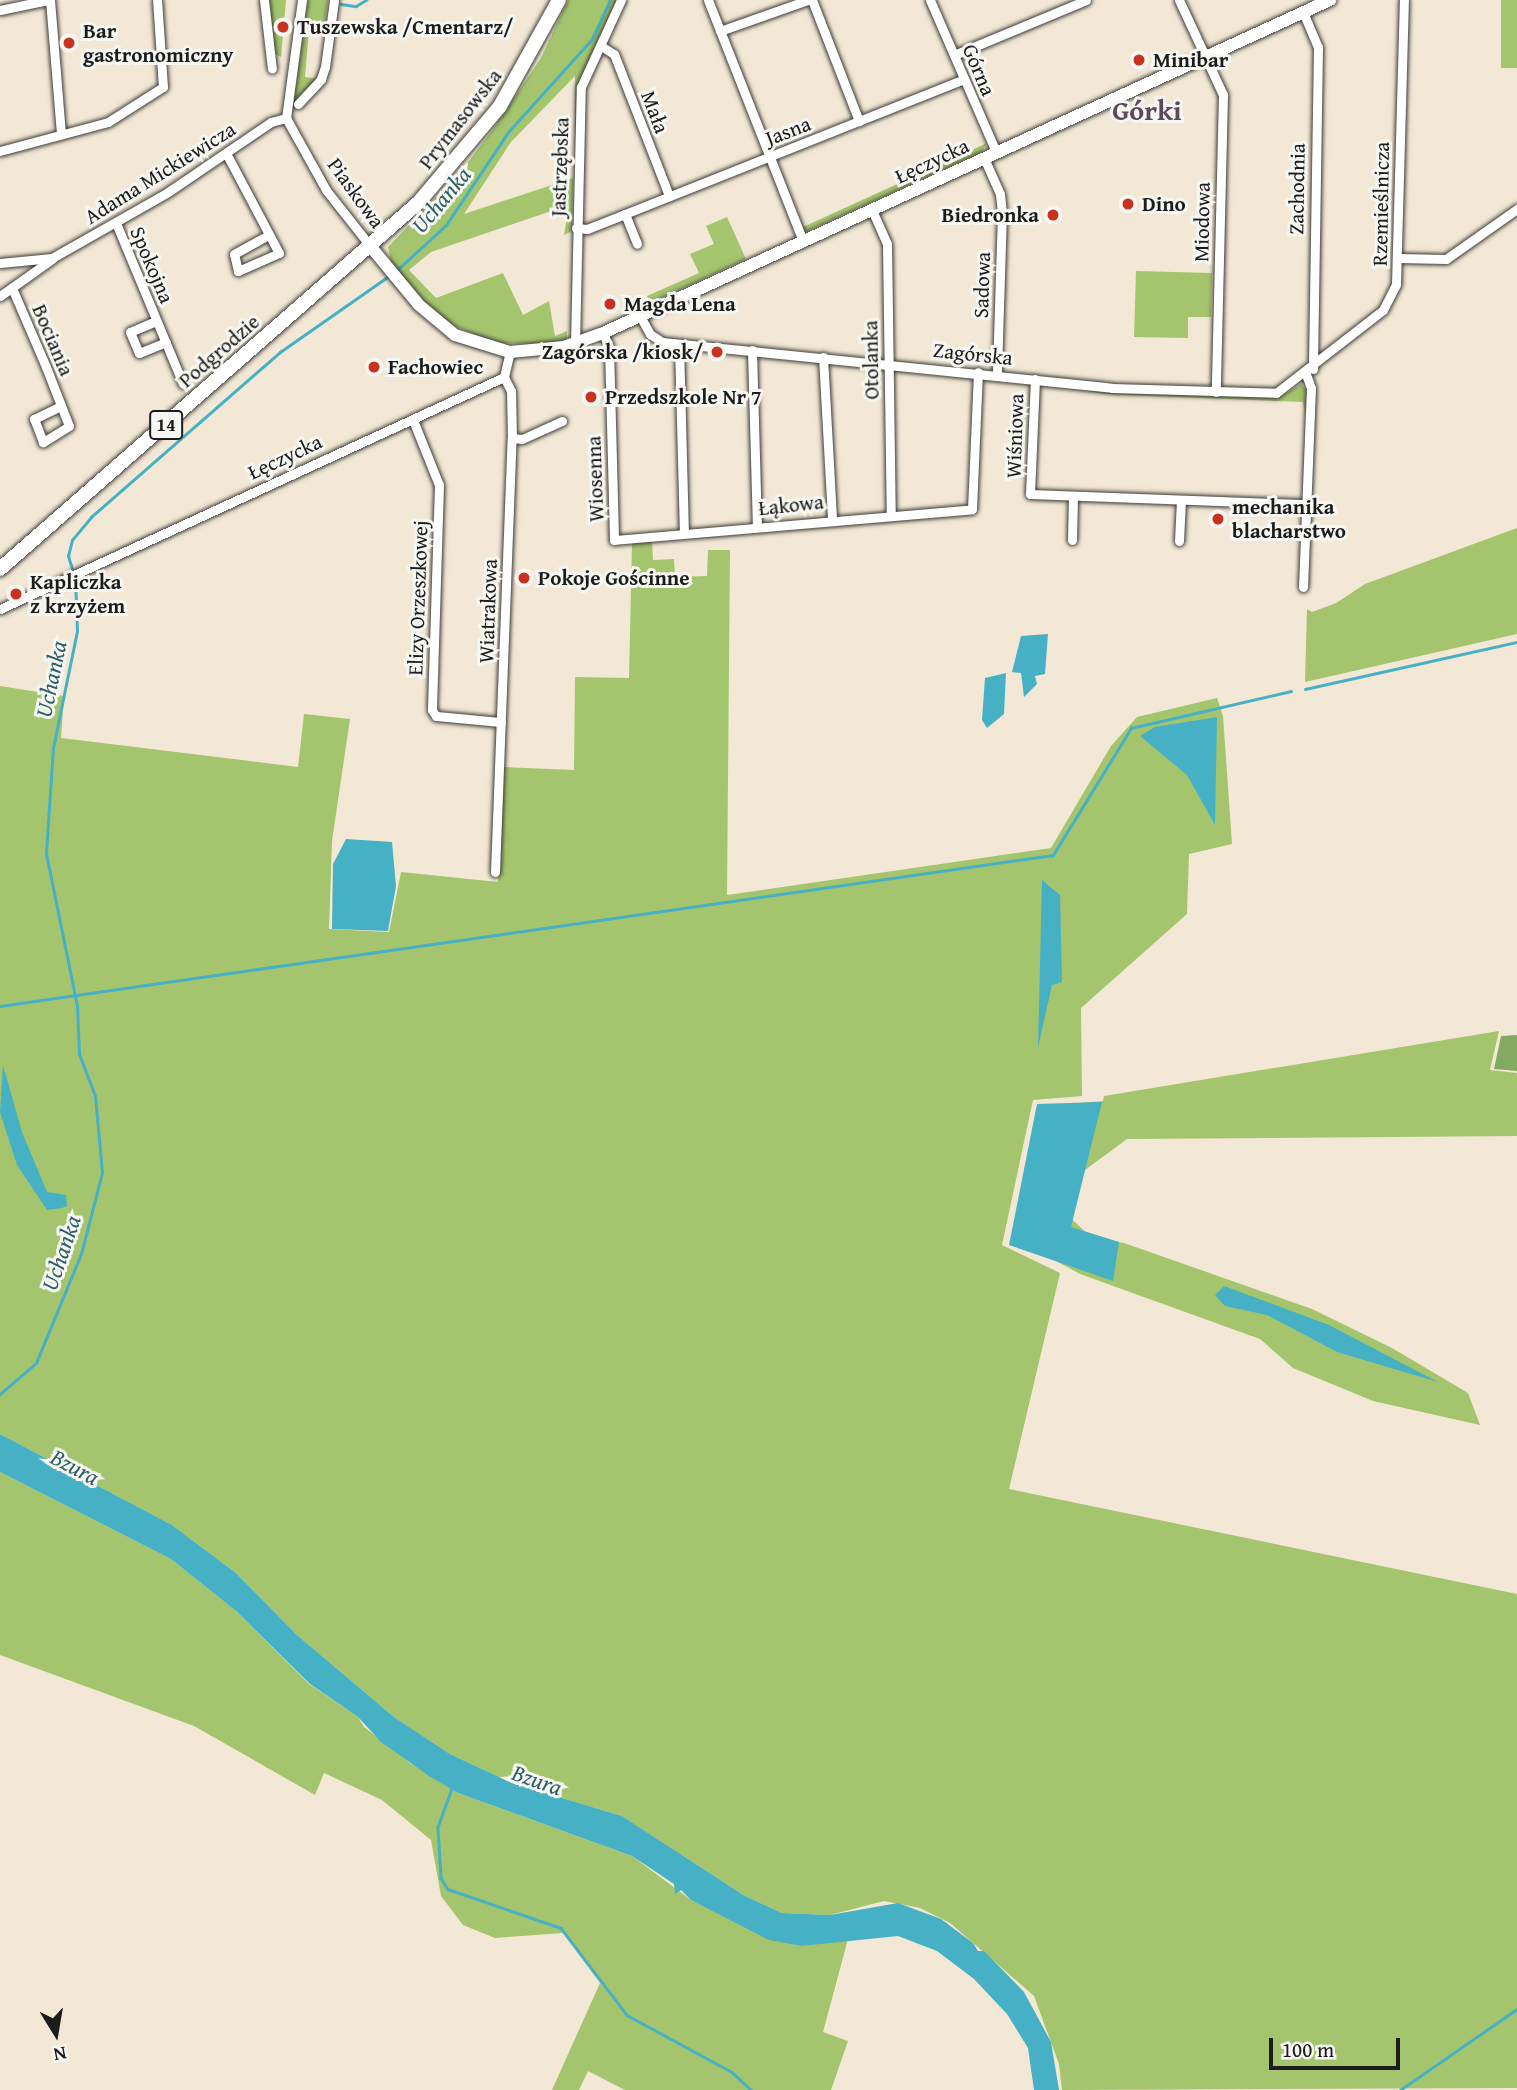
<!DOCTYPE html>
<html>
<head>
<meta charset="utf-8">
<style>
  body { margin:0 }
  #map { position:relative; width:1517px; height:2090px; overflow:hidden; background:#f3e8d5; font-family:"Gentium Book Plus",serif }
  div>[style] { position:absolute }
  .green>* { inset:0; background:#a4c56d; transform-origin:0 0 }
  .forest>* { inset:0; background:#83aa60 }
  .water>* { inset:0; background:#46b1c4 }
  .stream>* { height:2.5px; margin:-1.25px; padding:0 1.25px; transform-origin:1.25px; border-radius:1.25px; background:#46b1c4 }
  .roads { filter:drop-shadow(0 0 2px #3c3b38) drop-shadow(0 0 2px #3c3b38) }
  .minor>* { height:9px; margin:-4.5px; padding:0 4.5px; transform-origin:4.5px; border-radius:4.5px; background:#fff }
  .secondary>* { height:12px; margin:-6px; padding:0 6px; transform-origin:6px; border-radius:6px; background:#fff }
  .primary>* { height:14px; margin:-7px; padding:0 7px; transform-origin:7px; border-radius:7px; background:#fff }
  .dots>* { width:19px; height:19px; translate:-50% -50%; box-sizing:border-box; border:4px solid #f6f6f2; border-radius:50% }
  span { translate:-50% -50%; white-space:nowrap; text-align:center; line-height:1.15; -webkit-text-stroke:6px #f6f6f2; paint-order:stroke }
  .shield-label span { padding:2px 5px; background:#f6f6f2; border:2px solid; border-radius:5px; -webkit-text-stroke-width:0 }
  .shield-label { font-size:19px; color:#1c1c1c; font-weight:700 }
  .poi-label { font-size:21px; color:#1c1c1c; font-weight:700 }
  .left { translate:0 -50%; text-align:left }
  .right { translate:-100% -50%; text-align:right }
  .street-label { font-size:21px; color:#1c1c1c }
  .water-label { font-size:23px; color:#2f5f68; font-style:italic }
  .district-label { font-size:28px; color:#5f4859; font-weight:700 }
  .north { position:absolute; left:21px; top:1999px; width:70px; height:70px; -webkit-text-stroke:5px #f6f6f2; paint-order:stroke; rotate:169deg; font-size:19px; font-weight:700; line-height:28px; text-align:center; color:#1c1c1c }
  .north::after { content:''; display:block; margin:auto; width:24px; height:32px; background:#1c1c1c; clip-path:polygon(50% 0,100% 100%,50% 72%,0 100%) }
  .scale { position:absolute; left:1269px; top:2038px; width:131px; height:32px; box-sizing:border-box; border:4px solid #1c1c1c; border-top:0; padding-left:9px; font-size:21px; line-height:24px; white-space:nowrap; color:#1c1c1c; -webkit-text-stroke:5px #f6f6f2; paint-order:stroke }
</style>
</head>
<body>
<div id="map">
  <div class="green">
    <i style="clip-path:polygon(268px 0,286px 0,281px 57px,273px 53px)"></i>
    <i style="clip-path:polygon(308px 0,328px 0,324px 30px,309px 30px,305px 77px,318px 79px,294px 101px)"></i>
    <i style="clip-path:polygon(568px 0,617px 0,577px 90px,575px 149px,575px 76px,511px 142px,464px 214px,573px 178px,572px 231px,564px 235px,569px 205px,431px 252px,409px 270px,436px 298px,503px 273px,523px 315px,549px 301px,555px 336px,567px 331px,567px 339px,544px 344px,497px 343px,450px 324px,423px 300px,391px 262px,388px 247px,462px 170px,494px 128px,541px 58px)"></i>
    <i style="left:1501px;top:0;width:16px;height:68px"></i>
    <i style="clip-path:polygon(987px 143px,982px 152px,805px 232px,803px 227px)"></i>
    <i style="clip-path:polygon(727px 217px,746px 259px,650px 303px,647px 296px,699px 273px,690px 254px,714px 244px,706px 226px)"></i>
    <i style="clip-path:polygon(1136px 271px,1212px 273px,1211px 317px,1188px 317px,1188px 338px,1134px 337px)"></i>
    <i style="clip-path:polygon(1043px 383px,1115px 392px,1268px 397px,1282px 396px,1301px 384px,1307px 391px,1305px 414px,1303px 402px,1104px 394px)"></i>
    <i style="clip-path:polygon(1517px 528px,1517px 634px,1305px 682px,1307px 609px,1312px 612px,1336px 603px,1365px 584px)"></i>
    <i style="clip-path:polygon(652px 541px,653px 560px,674px 559px,675px 577px,707px 576px,708px 550px,730px 550px,727px 895px,1051px 848px,1111px 746px,1137px 717px,1217px 698px,1223px 716px,1232px 844px,1189px 854px,1187px 914px,1081px 1008px,1082px 1096px,1033px 1100px,1002px 1245px,1060px 1273px,1009px 1489px,1517px 1594px,1517px 2088px,1062px 2090px,1059px 2064px,1034px 1996px,950px 1923px,920px 1908px,884px 1901px,830px 1915px,782px 1913px,745px 1896px,622px 1816px,512px 1783px,450px 1754px,394px 1717px,297px 1635px,236px 1573px,172px 1525px,0 1434px,0 686px,64px 696px,61px 738px,298px 767px,304px 714px,350px 719px,332px 841px,329px 929px,389px 932px,401px 872px,498px 882px,504px 767px,574px 770px,575px 677px,629px 678px,632px 543px)"></i>
    <i style="clip-path:polygon(1499px 1031px,1490px 1070px,1517px 1073px,1517px 1136px,1127px 1139px,1085px 1170px,1066px 1214px,1090px 1236px,1124px 1243px,1312px 1309px,1392px 1348px,1468px 1393px,1480px 1425px,1373px 1401px,1293px 1368px,1260px 1339px,1080px 1274px,1023px 1243px,1045px 1106px,1103px 1101px,1104px 1096px)"></i>
    <i style="clip-path:polygon(0 1472px,171px 1559px,236px 1611px,309px 1684px,358px 1717px,364px 1727px,410px 1763px,458px 1793px,632px 1856px,691px 1900px,787px 1943px,801px 1946px,848px 1939px,823px 2032px,848px 2041px,831px 2090px,625px 2090px,588px 2071px,579px 2090px,552px 2090px,600px 1983px,563px 1933px,495px 1938px,463px 1925px,441px 1896px,431px 1840px,382px 1800px,324px 1773px,315px 1795px,194px 1726px,0 1655px)"></i>
  </div>
  <div class="forest">
    <i style="clip-path:polygon(1517px 1035px,1517px 1071px,1494px 1069px,1501px 1036px)"></i>
  </div>
  <div class="water">
    <i style="clip-path:polygon(1048px 634px,1045px 674px,1035px 676px,1037px 684px,1024px 697px,1021px 673px,1012px 672px,1021px 636px)"></i>
    <i style="clip-path:polygon(1006px 673px,1004px 714px,987px 728px,982px 720px,985px 678px)"></i>
    <i style="clip-path:polygon(1217px 717px,1217px 718px,1215px 825px,1187px 775px,1140px 736px,1155px 727px)"></i>
    <i style="clip-path:polygon(346px 839px,392px 842px,396px 886px,388px 931px,332px 929px,333px 864px)"></i>
    <i style="clip-path:polygon(1042px 880px,1060px 895px,1062px 982px,1052px 985px,1038px 1048px)"></i>
    <i style="clip-path:polygon(3px 1065px,22px 1132px,47px 1192px,66px 1195px,67px 1206px,62px 1208px,47px 1210px,17px 1165px,0 1112px)"></i>
    <i style="clip-path:polygon(1102px 1102px,1071px 1227px,1119px 1242px,1113px 1281px,1009px 1245px,1037px 1104px)"></i>
    <i style="clip-path:polygon(1224px 1286px,1329px 1325px,1438px 1382px,1337px 1352px,1267px 1315px,1225px 1306px,1215px 1295px)"></i>
    <i style="clip-path:polygon(0 1434px,172px 1525px,236px 1573px,297px 1635px,394px 1717px,450px 1754px,512px 1783px,622px 1816px,745px 1896px,782px 1913px,830px 1915px,898px 1903px,941px 1919px,973px 1943px,978px 1951px,984px 1951px,1024px 1992px,1051px 2042px,1059px 2090px,1034px 2090px,1028px 2048px,1007px 2014px,974px 1979px,937px 1951px,898px 1936px,801px 1946px,769px 1940px,691px 1900px,681px 1890px,675px 1894px,674px 1884px,632px 1856px,458px 1793px,429px 1776px,381px 1742px,358px 1717px,310px 1684px,236px 1611px,171px 1559px,0 1472px)"></i>
  </div>
  <div class="stream">
    <i style="left:341px;top:4px;width:15px;rotate:8deg"></i>
    <i style="left:356px;top:6px;width:12px;rotate:-31deg"></i>
    <i style="left:395px;top:272px;width:69px;rotate:-42.7deg"></i>
    <i style="left:446px;top:225px;width:113px;rotate:-56.2deg"></i>
    <i style="left:509px;top:131px;width:124px;rotate:-47.9deg"></i>
    <i style="left:592px;top:39px;width:43px;rotate:-65.2deg"></i>
    <i style="left:1305px;top:689px;width:217px;rotate:-12.5deg"></i>
    <i style="left:0;top:1006px;width:1064px;rotate:-8.16deg"></i>
    <i style="left:1053px;top:855px;width:149px;rotate:-58.4deg"></i>
    <i style="left:1131px;top:728px;width:164px;rotate:-13deg"></i>
    <i style="left:0;top:1394px;width:48px;rotate:-40.7deg"></i>
    <i style="left:36px;top:1363px;width:118px;rotate:-67.6deg"></i>
    <i style="left:81px;top:1254px;width:84px;rotate:-75.5deg"></i>
    <i style="left:102px;top:1173px;width:77px;rotate:-95.2deg"></i>
    <i style="left:95px;top:1096px;width:45px;rotate:-110.9deg"></i>
    <i style="left:79px;top:1054px;width:48px;rotate:-92.4deg"></i>
    <i style="left:77px;top:1006px;width:156px;rotate:-101.5deg"></i>
    <i style="left:46px;top:853px;width:105px;rotate:-86.2deg"></i>
    <i style="left:53px;top:748px;width:119px;rotate:-78.4deg"></i>
    <i style="left:77px;top:631px;width:52px;rotate:-92.2deg"></i>
    <i style="left:75px;top:579px;width:24px;rotate:-107deg"></i>
    <i style="left:68px;top:556px;width:16px;rotate:-76deg"></i>
    <i style="left:72px;top:540px;width:30px;rotate:-50deg"></i>
    <i style="left:91px;top:517px;width:251px;rotate:-41.1deg"></i>
    <i style="left:280px;top:352px;width:133px;rotate:-34.9deg"></i>
    <i style="left:453px;top:1786px;width:44px;rotate:110.1deg"></i>
    <i style="left:438px;top:1827px;width:51px;rotate:86.6deg"></i>
    <i style="left:441px;top:1878px;width:13px;rotate:58deg"></i>
    <i style="left:448px;top:1889px;width:120px;rotate:19deg"></i>
    <i style="left:561px;top:1928px;width:109px;rotate:52.8deg"></i>
    <i style="left:627px;top:2015px;width:119px;rotate:28.5deg"></i>
    <i style="left:732px;top:2072px;width:26px;rotate:43deg"></i>
    <i style="left:1400px;top:2090px;width:142px;rotate:-34.7deg"></i>
  </div>
  <div class="roads">
    <div class="minor">
      <i style="left:50px;top:0;width:135px;rotate:85.3deg"></i>
      <i style="left:264px;top:0;width:69px;rotate:83.4deg"></i>
      <i style="left:302px;top:0;width:119px;rotate:97.7deg"></i>
      <i style="left:286px;top:118px;width:82px;rotate:60.9deg"></i>
      <i style="left:326px;top:190px;width:73px;rotate:51.7deg"></i>
      <i style="left:708px;top:0;width:259px;rotate:68.5deg"></i>
      <i style="left:812px;top:0;width:130px;rotate:68.8deg"></i>
      <i style="left:930px;top:0;width:166px;rotate:66.5deg"></i>
      <i style="left:1179px;top:0;width:105px;rotate:65.1deg"></i>
      <i style="left:1223px;top:95px;width:297px;rotate:91.4deg"></i>
      <i style="left:0;top:10px;width:49px;rotate:-11.8deg"></i>
      <i style="left:1303px;top:12px;width:38px;rotate:67deg"></i>
      <i style="left:1318px;top:47px;width:322px;rotate:90.9deg"></i>
      <i style="left:720px;top:31px;width:93px;rotate:-19.4deg"></i>
      <i style="left:601px;top:46px;width:15px;rotate:32deg"></i>
      <i style="left:614px;top:54px;width:152px;rotate:68.8deg"></i>
      <i style="left:954px;top:55px;width:143px;rotate:-22.6deg"></i>
      <i style="left:298px;top:104px;width:34px;rotate:-47deg"></i>
      <i style="left:321px;top:79px;width:13px;rotate:-72deg"></i>
      <i style="left:325px;top:67px;width:68px;rotate:-82.3deg"></i>
      <i style="left:0;top:151px;width:112px;rotate:-15deg"></i>
      <i style="left:108px;top:122px;width:65px;rotate:-32.5deg"></i>
      <i style="left:163px;top:87px;width:87px;rotate:-93.9deg"></i>
      <i style="left:226px;top:153px;width:113px;rotate:62.1deg"></i>
      <i style="left:279px;top:253px;width:45px;rotate:156.3deg"></i>
      <i style="left:238px;top:271px;width:17px;rotate:-103deg"></i>
      <i style="left:234px;top:254px;width:39px;rotate:-29deg"></i>
      <i style="left:984px;top:158px;width:39px;rotate:66deg"></i>
      <i style="left:1000px;top:194px;width:18px;rotate:84deg"></i>
      <i style="left:1002px;top:212px;width:162px;rotate:91.8deg"></i>
      <i style="left:872px;top:210px;width:37px;rotate:66deg"></i>
      <i style="left:887px;top:244px;width:270px;rotate:89.2deg"></i>
      <i style="left:625px;top:214px;width:32px;rotate:68deg"></i>
      <i style="left:116px;top:223px;width:174px;rotate:67.4deg"></i>
      <i style="left:576px;top:228px;width:11px;rotate:5deg"></i>
      <i style="left:587px;top:229px;width:41px;rotate:-21.5deg"></i>
      <i style="left:625px;top:214px;width:365px;rotate:-21.7deg"></i>
      <i style="left:1397px;top:258px;width:49px;rotate:1.2deg"></i>
      <i style="left:1446px;top:259px;width:87px;rotate:-35.2deg"></i>
      <i style="left:0;top:263px;width:52px;rotate:-5.5deg"></i>
      <i style="left:52px;top:258px;width:133px;rotate:-29.6deg"></i>
      <i style="left:168px;top:192px;width:125px;rotate:-34.2deg"></i>
      <i style="left:271px;top:122px;width:16px;rotate:-15deg"></i>
      <i style="left:12px;top:288px;width:86px;rotate:66.7deg"></i>
      <i style="left:46px;top:367px;width:63px;rotate:68.7deg"></i>
      <i style="left:69px;top:426px;width:31px;rotate:148deg"></i>
      <i style="left:43px;top:442px;width:25px;rotate:-111deg"></i>
      <i style="left:34px;top:419px;width:30px;rotate:-26deg"></i>
      <i style="left:0;top:296px;width:64px;rotate:-35.4deg"></i>
      <i style="left:640px;top:316px;width:21px;rotate:61deg"></i>
      <i style="left:650px;top:334px;width:14px;rotate:34deg"></i>
      <i style="left:662px;top:342px;width:452px;rotate:5.8deg"></i>
      <i style="left:1112px;top:388px;width:164px;rotate:1.7deg"></i>
      <i style="left:1276px;top:393px;width:135px;rotate:-37.8deg"></i>
      <i style="left:1383px;top:310px;width:29px;rotate:-63deg"></i>
      <i style="left:1396px;top:284px;width:284px;rotate:-88.4deg"></i>
      <i style="left:156px;top:321px;width:28px;rotate:157deg"></i>
      <i style="left:130px;top:332px;width:23px;rotate:67deg"></i>
      <i style="left:139px;top:353px;width:29px;rotate:-22deg"></i>
      <i style="left:603px;top:333px;width:15px;rotate:67deg"></i>
      <i style="left:609px;top:347px;width:193px;rotate:88.5deg"></i>
      <i style="left:614px;top:540px;width:359px;rotate:-4.9deg"></i>
      <i style="left:972px;top:509px;width:137px;rotate:-87.5deg"></i>
      <i style="left:575px;top:344px;width:257px;rotate:-88.7deg"></i>
      <i style="left:581px;top:87px;width:96px;rotate:-65.3deg"></i>
      <i style="left:679px;top:344px;width:189px;rotate:88.5deg"></i>
      <i style="left:752px;top:350px;width:176px;rotate:88.4deg"></i>
      <i style="left:823px;top:357px;width:161px;rotate:86.8deg"></i>
      <i style="left:1035px;top:379px;width:115px;rotate:92.5deg"></i>
      <i style="left:1030px;top:494px;width:277px;rotate:2.1deg"></i>
      <i style="left:413px;top:420px;width:70px;rotate:68.2deg"></i>
      <i style="left:439px;top:485px;width:225px;rotate:91.8deg"></i>
      <i style="left:432px;top:710px;width:7px;rotate:56deg"></i>
      <i style="left:436px;top:716px;width:65px;rotate:5.3deg"></i>
      <i style="left:512px;top:438px;width:10px;rotate:6deg"></i>
      <i style="left:522px;top:439px;width:44px;rotate:-24.2deg"></i>
      <i style="left:1072px;top:540px;width:44px;rotate:-88.7deg"></i>
      <i style="left:1179px;top:541px;width:41px;rotate:-87.2deg"></i>
      <i style="left:1303px;top:587px;width:199px;rotate:-87.7deg"></i>
      <i style="left:1311px;top:388px;width:15px;rotate:-110deg"></i>
      <i style="left:0;top:609px;width:555px;rotate:-24.72deg"></i>
      <i style="left:495px;top:872px;width:434px;rotate:-87.8deg"></i>
      <i style="left:512px;top:438px;width:47px;rotate:-91.2deg"></i>
      <i style="left:511px;top:391px;width:16px;rotate:-117deg"></i>
      <i style="left:504px;top:377px;width:26px;rotate:-77deg"></i>
    </div>
    <div class="secondary">
      <i style="left:371px;top:247px;width:75px;rotate:50.4deg"></i>
      <i style="left:419px;top:305px;width:47px;rotate:39.8deg"></i>
      <i style="left:455px;top:335px;width:58px;rotate:17.2deg"></i>
      <i style="left:510px;top:352px;width:54px;rotate:-5.3deg"></i>
      <i style="left:564px;top:347px;width:41px;rotate:-19.7deg"></i>
      <i style="left:603px;top:333px;width:800px;rotate:-24.61deg"></i>
    </div>
    <div class="primary">
      <i style="left:0;top:569px;width:557px;rotate:-41.21deg"></i>
      <i style="left:419px;top:202px;width:126px;rotate:-49.8deg"></i>
      <i style="left:500px;top:106px;width:121px;rotate:-60.9deg"></i>
    </div>
  </div>
  <div class="dots">
    <i style="left:283px;top:27px;background:#c8321e"></i>
    <i style="left:69px;top:43px;background:#c8321e"></i>
    <i style="left:1139px;top:60px;background:#c8321e"></i>
    <i style="left:1128px;top:204px;background:#c8321e"></i>
    <i style="left:1053px;top:215px;background:#c8321e"></i>
    <i style="left:610px;top:304px;background:#c8321e"></i>
    <i style="left:717px;top:352px;background:#c8321e"></i>
    <i style="left:374px;top:367px;background:#c8321e"></i>
    <i style="left:591px;top:397px;background:#c8321e"></i>
    <i style="left:1218px;top:519px;background:#c8321e"></i>
    <i style="left:524px;top:578px;background:#c8321e"></i>
    <i style="left:16px;top:594px;background:#c8321e"></i>
  </div>
  <div class="shield-label">
    <span style="left:166px;top:425px">14</span>
  </div>
  <div class="poi-label">
    <span class="left" style="left:297px;top:27px">Tuszewska /Cmentarz/</span>
    <span class="left" style="left:83px;top:43px">Bar<br>gastronomiczny</span>
    <span class="left" style="left:1153px;top:60px">Minibar</span>
    <span class="left" style="left:1142px;top:204px">Dino</span>
    <span class="right" style="left:1039px;top:215px">Biedronka</span>
    <span class="left" style="left:624px;top:304px">Magda Lena</span>
    <span class="right" style="left:703px;top:352px">Zagórska /kiosk/</span>
    <span class="left" style="left:388px;top:367px">Fachowiec</span>
    <span class="left" style="left:605px;top:397px">Przedszkole Nr 7</span>
    <span class="left" style="left:1232px;top:519px">mechanika<br>blacharstwo</span>
    <span class="left" style="left:538px;top:578px">Pokoje Gościnne</span>
    <span class="left" style="left:30px;top:594px">Kapliczka<br>z krzyżem</span>
  </div>
  <div class="street-label">
    <span style="left:979px;top:70px;rotate:67deg">Górna</span>
    <span style="left:655px;top:112px;rotate:69deg">Mała</span>
    <span style="left:460px;top:119px;rotate:-52deg">Prymasowska</span>
    <span style="left:788px;top:131px;rotate:-21deg">Jasna</span>
    <span style="left:932px;top:161px;rotate:-25deg">Łęczycka</span>
    <span style="left:560px;top:167px;rotate:-88deg">Jastrzębska</span>
    <span style="left:160px;top:173px;rotate:-32deg">Adama Mickiewicza</span>
    <span style="left:1297px;top:189px;rotate:-89deg">Zachodnia</span>
    <span style="left:356px;top:193px;rotate:54deg">Piaskowa</span>
    <span style="left:1381px;top:204px;rotate:-89deg">Rzemieślnicza</span>
    <span style="left:1202px;top:222px;rotate:-89deg">Miodowa</span>
    <span style="left:152px;top:265px;rotate:67deg">Spokojna</span>
    <span style="left:982px;top:285px;rotate:-88deg">Sadowa</span>
    <span style="left:53px;top:340px;rotate:67deg">Bociania</span>
    <span style="left:219px;top:351px;rotate:-41deg">Podgrodzie</span>
    <span style="left:973px;top:354px;rotate:6deg">Zagórska</span>
    <span style="left:871px;top:360px;rotate:-91deg">Otolanka</span>
    <span style="left:1015px;top:436px;rotate:-88deg">Wiśniowa</span>
    <span style="left:285px;top:457px;rotate:-25deg">Łęczycka</span>
    <span style="left:595px;top:479px;rotate:-92deg">Wiosenna</span>
    <span style="left:791px;top:505px;rotate:-6deg">Łąkowa</span>
    <span style="left:418px;top:598px;rotate:-88deg">Elizy Orzeszkowej</span>
    <span style="left:488px;top:611px;rotate:-88deg">Wiatrakowa</span>
  </div>
  <div class="water-label">
    <span style="left:441px;top:200px;rotate:-50deg">Uchanka</span>
    <span style="left:51px;top:679px;rotate:-78deg">Uchanka</span>
    <span style="left:61px;top:1253px;rotate:-71deg">Uchanka</span>
    <span style="left:75px;top:1467px;rotate:28deg">Bzura</span>
    <span style="left:537px;top:1780px;rotate:19deg">Bzura</span>
  </div>
  <div class="district-label">
    <span style="left:1147px;top:110px">Górki</span>
  </div>
  <div class="north">N</div>
  <div class="scale">100 m</div>
</div>
</body>
</html>
